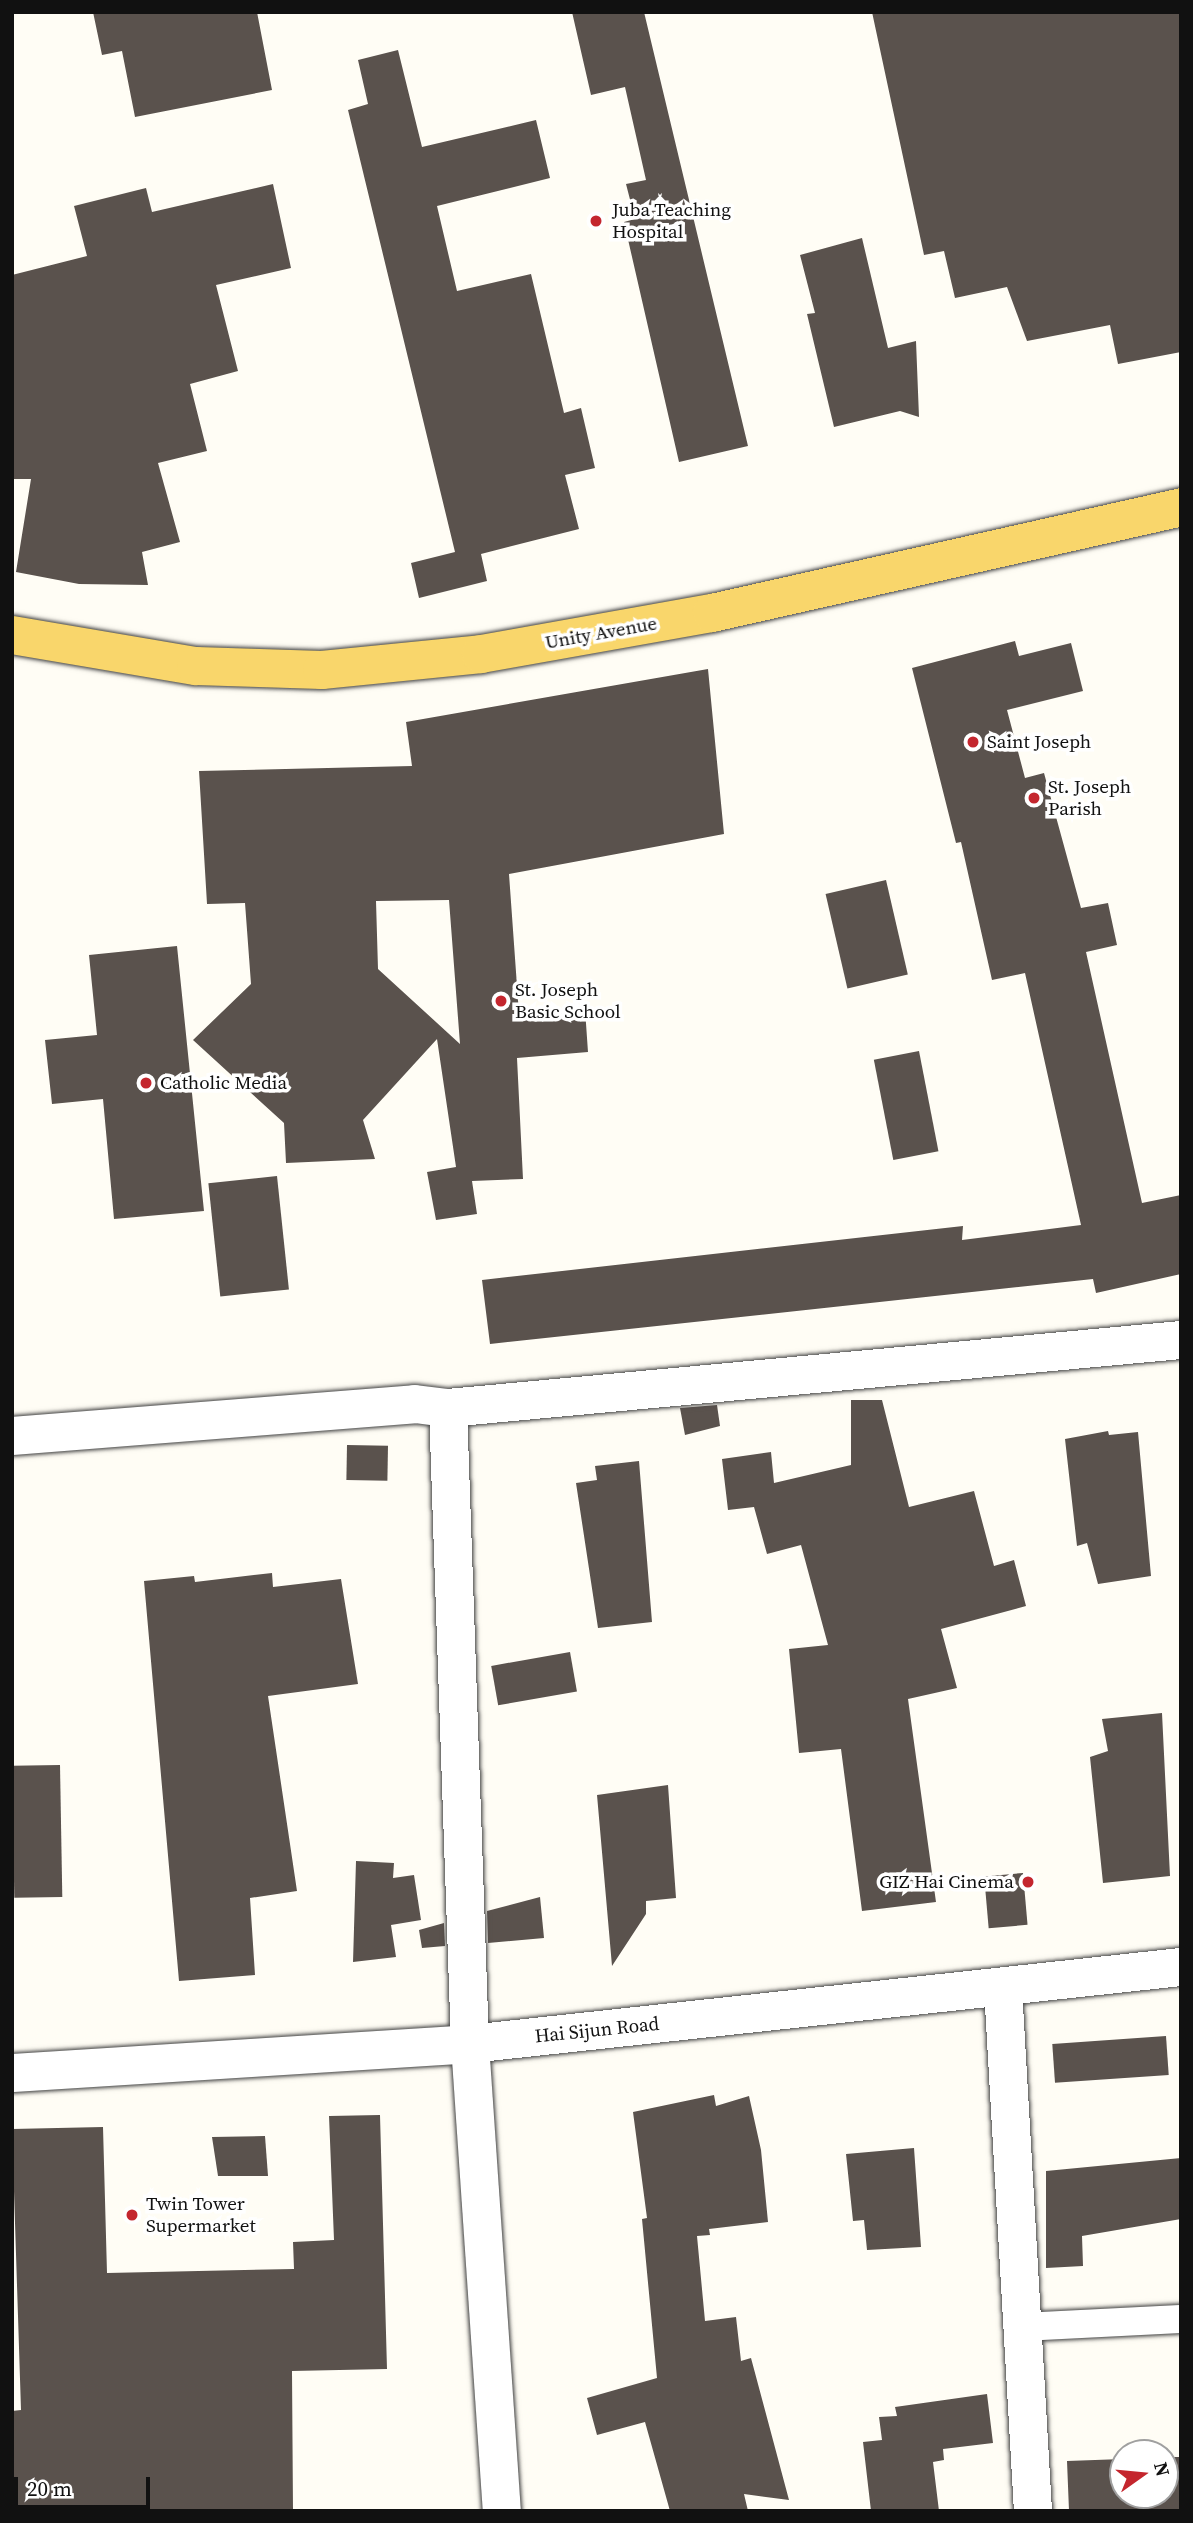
<!DOCTYPE html>
<html>
<head>
<meta charset="utf-8">
<style>
  body { margin:0 }
  #map { position:relative; width:1193px; height:2523px; overflow:hidden; background:#fffdf5; font-family:"Source Serif 4",serif }
  div>[style] { position:absolute }
  .building>* { inset:0; background:#5a524d; transform-origin:0 0 }
  .roads { filter:drop-shadow(0 0 2px #444) drop-shadow(0 0 2px #444) }
  .service>* { height:28px; margin:-14px; padding:0 14px; transform-origin:14px; border-radius:14px; background:#fff }
  .minor>* { height:38px; margin:-19px; padding:0 19px; transform-origin:19px; border-radius:19px; background:#fff }
  .primary>* { height:38px; margin:-19px; padding:0 19px; transform-origin:19px; border-radius:19px; background:#f9d66b }
  .dots>* { width:19px; height:19px; translate:-50% -50%; box-sizing:border-box; border:4px solid #fff; border-radius:50% }
  span { translate:-50% -50%; white-space:nowrap; text-align:center; line-height:1.15; -webkit-text-stroke:7px #fff; paint-order:stroke }
  .poi-label { font-size:19px; color:#111 }
  .left { translate:0 -50%; text-align:left }
  .right { translate:-100% -50%; text-align:right }
  .street-label { font-size:19px; color:#111 }
  .frame { position:absolute; inset:0; border:14px solid #111; pointer-events:none }
  .north { position:absolute; left:1109px; top:2439px; width:70px; height:70px; box-sizing:border-box; background:#fff; border:2px solid #a0a0a0; border-radius:50%; rotate:75deg; font-size:19px; font-weight:700; line-height:28px; text-align:center; color:#111 }
  .north::after { content:''; display:block; margin:auto; width:24px; height:32px; background:#c4262e; clip-path:polygon(50% 0,100% 100%,50% 72%,0 100%) }
  .scale { position:absolute; left:14px; top:2477px; width:136px; height:32px; box-sizing:border-box; border:4px solid #111; border-top:0; padding-left:9px; font-size:21px; line-height:24px; white-space:nowrap; color:#111; -webkit-text-stroke:5px #fff; paint-order:stroke }
</style>
</head>
<body>
<div id="map">
  <div class="building">
    <i style="clip-path:polygon(93px 12px,257px 12px,272px 90px,135px 117px,122px 51px,102px 55px)"></i>
    <i style="clip-path:polygon(572px 12px,644px 12px,748px 446px,679px 462px,624px 222px,635px 219px,626px 184px,646px 180px,625px 87px,591px 95px)"></i>
    <i style="clip-path:polygon(872px 12px,1181px 12px,1181px 352px,1118px 364px,1110px 325px,1027px 341px,1007px 287px,955px 298px,944px 251px,924px 255px)"></i>
    <i style="clip-path:polygon(398px 50px,422px 147px,536px 120px,550px 178px,437px 206px,457px 291px,531px 274px,564px 413px,581px 408px,595px 468px,565px 475px,579px 529px,481px 554px,487px 581px,419px 598px,411px 563px,455px 552px,348px 110px,368px 104px,358px 60px)"></i>
    <i style="clip-path:polygon(273px 184px,291px 268px,216px 285px,238px 371px,190px 384px,207px 451px,158px 463px,180px 542px,142px 552px,148px 585px,79px 584px,16px 572px,31px 479px,12px 479px,12px 275px,87px 256px,74px 206px,146px 188px,152px 212px)"></i>
    <i style="clip-path:polygon(862px 238px,888px 348px,916px 341px,919px 417px,900px 411px,834px 427px,807px 314px,815px 313px,800px 255px)"></i>
    <i style="clip-path:polygon(1015px 641px,1019px 656px,1071px 643px,1083px 691px,1007px 710px,1025px 778px,1044px 773px,1081px 908px,1108px 903px,1117px 945px,1086px 952px,1142px 1203px,1181px 1195px,1181px 1274px,1096px 1293px,1093px 1279px,490px 1344px,482px 1280px,963px 1226px,962px 1240px,1081px 1225px,1025px 973px,992px 980px,961px 842px,956px 843px,912px 668px)"></i>
    <i style="clip-path:polygon(evenodd,708px 669px,724px 834px,509px 874px,519px 1014px,585px 1009px,588px 1052px,517px 1058px,523px 1179px,472px 1181px,477px 1214px,436px 1220px,427px 1172px,456px 1167px,437px 1039px,363px 1120px,375px 1159px,286px 1163px,284px 1123px,193px 1040px,251px 984px,245px 903px,207px 904px,199px 771px,412px 766px,406px 722px,708px 669px,449px 900px,460px 1044px,378px 969px,376px 901px,449px 900px)"></i>
    <i style="left:886px;top:880px;width:97px;height:62px;rotate:77deg"></i>
    <i style="clip-path:polygon(177px 946px,204px 1211px,114px 1219px,103px 1099px,52px 1104px,45px 1040px,97px 1035px,89px 955px)"></i>
    <i style="left:919px;top:1051px;width:102px;height:46px;rotate:79deg"></i>
    <i style="left:277px;top:1176px;width:114px;height:69px;rotate:84deg"></i>
    <i style="clip-path:polygon(851px 1400px,882px 1400px,909px 1507px,974px 1491px,994px 1566px,1014px 1560px,1026px 1606px,941px 1629px,957px 1688px,908px 1699px,936px 1902px,862px 1911px,841px 1749px,799px 1753px,789px 1649px,828px 1645px,801px 1545px,767px 1554px,754px 1507px,728px 1510px,722px 1459px,771px 1452px,774px 1483px,851px 1465px)"></i>
    <i style="clip-path:polygon(717px 1405px,720px 1426px,685px 1435px,680px 1408px)"></i>
    <i style="clip-path:polygon(1108px 1431px,1109px 1435px,1138px 1432px,1151px 1576px,1098px 1584px,1087px 1543px,1077px 1546px,1065px 1439px)"></i>
    <i style="left:347px;top:1445px;width:41px;height:35px;rotate:1deg"></i>
    <i style="clip-path:polygon(639px 1461px,652px 1622px,598px 1628px,576px 1483px,597px 1480px,595px 1466px)"></i>
    <i style="clip-path:polygon(272px 1573px,273px 1587px,341px 1579px,358px 1684px,268px 1696px,297px 1891px,250px 1898px,255px 1975px,179px 1981px,144px 1581px,194px 1576px,195px 1582px)"></i>
    <i style="left:570px;top:1652px;width:40px;height:80px;rotate:80deg"></i>
    <i style="clip-path:polygon(1162px 1713px,1170px 1876px,1103px 1883px,1090px 1757px,1108px 1751px,1102px 1719px)"></i>
    <i style="left:60px;top:1765px;width:132px;height:48px;rotate:89deg"></i>
    <i style="clip-path:polygon(668px 1785px,676px 1898px,646px 1901px,646px 1914px,612px 1966px,597px 1795px)"></i>
    <i style="clip-path:polygon(356px 1861px,394px 1863px,393px 1878px,414px 1875px,421px 1920px,391px 1925px,396px 1957px,353px 1962px)"></i>
    <i style="left:1023px;top:1873px;width:52px;height:39px;rotate:85deg"></i>
    <i style="clip-path:polygon(540px 1897px,544px 1938px,488px 1943px,487px 1911px)"></i>
    <i style="clip-path:polygon(444px 1923px,445px 1946px,422px 1948px,419px 1930px)"></i>
    <i style="left:1166px;top:2036px;width:39px;height:114px;rotate:86deg"></i>
    <i style="clip-path:polygon(714px 2095px,716px 2106px,749px 2096px,761px 2150px,768px 2222px,709px 2229px,710px 2235px,697px 2236px,705px 2321px,736px 2317px,741px 2361px,751px 2358px,789px 2500px,744px 2494px,748px 2511px,670px 2511px,645px 2422px,597px 2435px,587px 2398px,657px 2378px,642px 2219px,647px 2218px,633px 2112px)"></i>
    <i style="clip-path:polygon(380px 2115px,387px 2369px,292px 2371px,293px 2511px,12px 2511px,12px 2411px,21px 2410px,12px 2129px,103px 2127px,107px 2273px,294px 2269px,293px 2242px,334px 2240px,329px 2116px)"></i>
    <i style="clip-path:polygon(265px 2136px,268px 2176px,218px 2176px,212px 2137px)"></i>
    <i style="clip-path:polygon(914px 2148px,921px 2247px,867px 2250px,864px 2220px,853px 2221px,846px 2154px)"></i>
    <i style="clip-path:polygon(1181px 2158px,1181px 2219px,1082px 2236px,1083px 2266px,1046px 2268px,1046px 2171px)"></i>
    <i style="clip-path:polygon(987px 2394px,993px 2443px,943px 2449px,944px 2460px,933px 2462px,939px 2511px,871px 2511px,863px 2442px,882px 2440px,879px 2417px,897px 2416px,895px 2407px)"></i>
    <i style="clip-path:polygon(1165px 2457px,1181px 2457px,1181px 2511px,1069px 2511px,1067px 2461px,1123px 2459px,1123px 2495px,1165px 2495px)"></i>
  </div>
  <div class="roads">
    <div class="service">
      <i style="left:1021px;top:2327px;width:160px;rotate:-2.9deg"></i>
    </div>
    <div class="minor">
      <i style="left:448px;top:1408px;width:636px;rotate:88.02deg"></i>
      <i style="left:470px;top:2044px;width:468px;rotate:86.1deg"></i>
      <i style="left:12px;top:1436px;width:404px;rotate:-4.5deg"></i>
      <i style="left:415px;top:1404px;width:33px;rotate:7deg"></i>
      <i style="left:448px;top:1408px;width:736px;rotate:-5.3deg"></i>
      <i style="left:1003px;top:1988px;width:524px;rotate:86.72deg"></i>
      <i style="left:12px;top:2073px;width:459px;rotate:-3.6deg"></i>
      <i style="left:470px;top:2044px;width:715px;rotate:-6.18deg"></i>
    </div>
    <div class="primary">
      <i style="left:12px;top:635px;width:187px;rotate:9.6deg"></i>
      <i style="left:196px;top:666px;width:126px;rotate:1.8deg"></i>
      <i style="left:322px;top:670px;width:160px;rotate:-5.7deg"></i>
      <i style="left:481px;top:654px;width:235px;rotate:-10.1deg"></i>
      <i style="left:712px;top:613px;width:481px;rotate:-12.7deg"></i>
    </div>
  </div>
  <div class="dots">
    <i style="left:596px;top:221px;background:#c4262e"></i>
    <i style="left:973px;top:742px;background:#c4262e"></i>
    <i style="left:1034px;top:798px;background:#c4262e"></i>
    <i style="left:501px;top:1001px;background:#c4262e"></i>
    <i style="left:146px;top:1083px;background:#c4262e"></i>
    <i style="left:1028px;top:1882px;background:#c4262e"></i>
    <i style="left:132px;top:2215px;background:#c4262e"></i>
  </div>
  <div class="poi-label">
    <span class="left" style="left:612px;top:221px">Juba Teaching<br>Hospital</span>
    <span class="left" style="left:987px;top:742px">Saint Joseph</span>
    <span class="left" style="left:1048px;top:798px">St. Joseph<br>Parish</span>
    <span class="left" style="left:515px;top:1001px">St. Joseph<br>Basic School</span>
    <span class="left" style="left:160px;top:1083px">Catholic Media</span>
    <span class="right" style="left:1014px;top:1882px">GIZ Hai Cinema</span>
    <span class="left" style="left:146px;top:2215px">Twin Tower<br>Supermarket</span>
  </div>
  <div class="street-label">
    <span style="left:601px;top:633px;rotate:-10deg">Unity Avenue</span>
    <span style="left:597px;top:2030px;rotate:-6deg">Hai Sijun Road</span>
  </div>
  <div class="frame"></div>
  <div class="north">N</div>
  <div class="scale">20 m</div>
</div>
</body>
</html>
